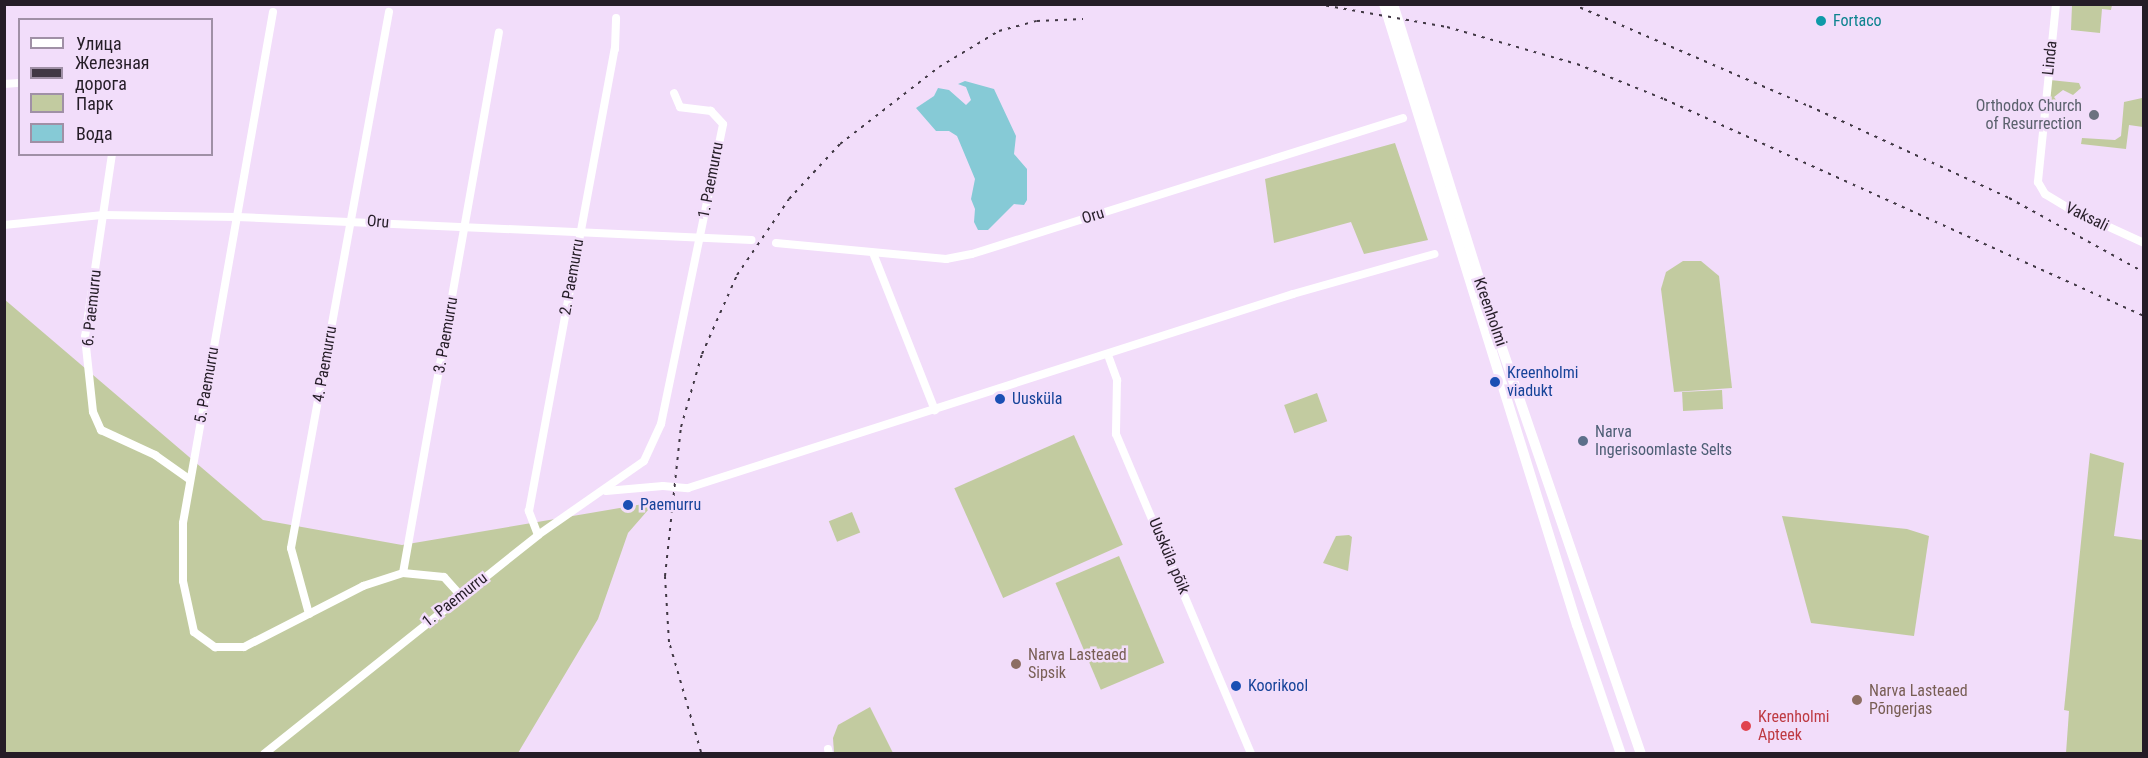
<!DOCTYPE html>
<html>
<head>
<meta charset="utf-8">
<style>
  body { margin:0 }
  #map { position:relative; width:2148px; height:758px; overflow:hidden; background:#f2ddfa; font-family:"Roboto Condensed",sans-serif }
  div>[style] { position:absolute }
  .green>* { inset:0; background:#c2cba0; transform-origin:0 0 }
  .water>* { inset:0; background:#86cad6 }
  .street>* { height:8px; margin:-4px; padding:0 4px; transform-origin:4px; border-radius:4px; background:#fff }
  .secondary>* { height:10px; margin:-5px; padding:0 5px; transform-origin:5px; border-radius:5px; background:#fff }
  .rail>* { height:2px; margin-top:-1px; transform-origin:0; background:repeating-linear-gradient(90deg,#413844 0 3px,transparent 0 9px) }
  .dots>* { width:16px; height:16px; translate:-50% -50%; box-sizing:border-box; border:3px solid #f2ddfa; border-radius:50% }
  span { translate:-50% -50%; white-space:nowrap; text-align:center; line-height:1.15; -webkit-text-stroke:5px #f2ddfa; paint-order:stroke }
  .culture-label { font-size:16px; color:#0d838f }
  .left { translate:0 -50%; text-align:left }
  .street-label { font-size:16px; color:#251d27 }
  .worship-label { font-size:16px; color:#5b616d }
  .right { translate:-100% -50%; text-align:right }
  .transit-label { font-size:16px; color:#164399 }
  .service-label { font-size:16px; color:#4e5e75 }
  .education-label { font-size:16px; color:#785e54 }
  .health-label { font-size:16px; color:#be3a42 }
  .frame { position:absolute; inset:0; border:6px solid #251d27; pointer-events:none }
  .legend { position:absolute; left:18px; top:18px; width:195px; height:138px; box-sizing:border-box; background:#f2ddfa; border:2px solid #a090a6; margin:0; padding:8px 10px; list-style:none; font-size:18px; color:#251d27 }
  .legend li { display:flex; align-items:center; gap:12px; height:30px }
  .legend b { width:30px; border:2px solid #a090a6 }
</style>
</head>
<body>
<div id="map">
  <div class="green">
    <i style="clip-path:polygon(2072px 5px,2112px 5px,2111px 10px,2102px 9px,2100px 33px,2071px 30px)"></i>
    <i style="clip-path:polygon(2050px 80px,2079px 83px,2081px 88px,2073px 95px,2063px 90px,2054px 97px,2057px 101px,2048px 103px)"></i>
    <i style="clip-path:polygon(2142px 98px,2143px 127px,2129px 125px,2126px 149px,2081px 144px,2082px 138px,2115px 140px,2121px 136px,2124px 102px)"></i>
    <i style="clip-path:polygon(1395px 143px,1428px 240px,1364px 254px,1351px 222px,1274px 243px,1265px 179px)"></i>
    <i style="clip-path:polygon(1683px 261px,1701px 261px,1719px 276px,1732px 388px,1674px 392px,1661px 289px,1666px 272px)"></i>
    <i style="clip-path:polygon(4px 299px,263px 520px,402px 545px,655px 502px,628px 533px,598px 619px,518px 753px,5px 753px)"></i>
    <i style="left:1722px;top:390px;width:19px;height:40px;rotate:87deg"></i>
    <i style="left:1317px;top:393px;width:30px;height:35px;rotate:70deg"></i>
    <i style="left:1074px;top:435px;width:120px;height:131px;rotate:66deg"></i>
    <i style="clip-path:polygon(2090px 453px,2124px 463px,2114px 536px,2143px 540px,2143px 753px,2066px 753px,2069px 711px,2064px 710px)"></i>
    <i style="left:852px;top:512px;width:22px;height:25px;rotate:68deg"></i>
    <i style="clip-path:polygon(1782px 516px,1907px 529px,1929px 536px,1914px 636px,1811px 623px)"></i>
    <i style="clip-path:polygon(1349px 535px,1352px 537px,1348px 571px,1323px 563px,1336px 536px)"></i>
    <i style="left:1119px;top:556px;width:116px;height:69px;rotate:67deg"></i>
    <i style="clip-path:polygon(870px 707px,893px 753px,834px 753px,833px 738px,838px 725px)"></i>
  </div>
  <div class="water">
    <i style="clip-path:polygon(965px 81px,994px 89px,1016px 136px,1014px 154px,1027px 169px,1027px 200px,1024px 205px,1014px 204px,988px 230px,978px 230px,974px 222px,975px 209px,971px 199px,975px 179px,957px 136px,949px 131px,936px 131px,916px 108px,934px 96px,938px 88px,949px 90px,966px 105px,971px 100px,966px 87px,958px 84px)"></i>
  </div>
  <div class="street">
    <i style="left:2056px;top:4px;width:179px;rotate:95.8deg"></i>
    <i style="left:2038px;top:182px;width:14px;rotate:60deg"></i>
    <i style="left:2045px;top:194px;width:31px;rotate:31deg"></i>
    <i style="left:2072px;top:210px;width:79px;rotate:24.6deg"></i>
    <i style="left:273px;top:12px;width:519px;rotate:99.99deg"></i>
    <i style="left:183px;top:523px;width:58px;rotate:90deg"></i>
    <i style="left:183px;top:581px;width:52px;rotate:77.8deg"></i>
    <i style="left:194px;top:632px;width:26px;rotate:36deg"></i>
    <i style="left:215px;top:647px;width:29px"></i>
    <i style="left:244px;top:647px;width:134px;rotate:-27.1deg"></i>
    <i style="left:363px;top:586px;width:42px;rotate:-18deg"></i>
    <i style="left:403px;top:573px;width:41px;rotate:5.6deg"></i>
    <i style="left:444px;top:577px;width:24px;rotate:48deg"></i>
    <i style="left:4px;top:84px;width:16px;rotate:-4deg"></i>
    <i style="left:112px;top:154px;width:185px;rotate:98.4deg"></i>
    <i style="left:85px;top:337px;width:75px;rotate:83.9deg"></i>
    <i style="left:93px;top:412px;width:20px;rotate:66deg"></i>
    <i style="left:101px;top:430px;width:60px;rotate:24.8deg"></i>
    <i style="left:155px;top:455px;width:42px;rotate:35.2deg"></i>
    <i style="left:4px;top:225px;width:100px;rotate:-5.8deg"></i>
    <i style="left:103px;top:215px;width:134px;rotate:0.9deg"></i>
    <i style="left:237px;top:217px;width:515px;rotate:2.56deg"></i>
    <i style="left:776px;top:243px;width:171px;rotate:5.4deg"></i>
    <i style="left:946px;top:259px;width:26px;rotate:-11deg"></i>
    <i style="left:972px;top:254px;width:452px;rotate:-17.5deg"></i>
    <i style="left:873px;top:253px;width:169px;rotate:68.5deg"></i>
    <i style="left:1108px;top:355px;width:27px;rotate:70deg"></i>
    <i style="left:1117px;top:380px;width:54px;rotate:91.1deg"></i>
    <i style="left:1116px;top:434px;width:347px;rotate:67.1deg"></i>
    <i style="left:606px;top:491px;width:57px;rotate:-5deg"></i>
    <i style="left:663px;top:486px;width:25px;rotate:5deg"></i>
    <i style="left:688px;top:488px;width:635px;rotate:-17.78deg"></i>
    <i style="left:1293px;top:294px;width:147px;rotate:-15.8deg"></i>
    <i style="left:538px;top:535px;width:26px;rotate:-111deg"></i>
    <i style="left:529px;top:511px;width:470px;rotate:-79.5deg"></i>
    <i style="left:615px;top:49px;width:31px;rotate:-88deg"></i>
    <i style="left:403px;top:573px;width:549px;rotate:-79.94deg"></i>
    <i style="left:309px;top:614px;width:68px;rotate:-105.3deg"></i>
    <i style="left:291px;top:548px;width:545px;rotate:-79.64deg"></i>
    <i style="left:828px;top:749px;width:5px;rotate:79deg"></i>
    <i style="left:264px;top:754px;width:351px;rotate:-38.6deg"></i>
    <i style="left:538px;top:535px;width:129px;rotate:-34.9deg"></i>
    <i style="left:644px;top:461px;width:41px;rotate:-65.3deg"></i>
    <i style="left:661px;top:424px;width:306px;rotate:-78.3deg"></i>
    <i style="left:723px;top:124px;width:18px;rotate:-133deg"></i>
    <i style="left:711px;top:111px;width:31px;rotate:-173deg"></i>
    <i style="left:680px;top:107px;width:15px;rotate:-113deg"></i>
  </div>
  <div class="secondary">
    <i style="left:1384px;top:4px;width:650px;rotate:72.74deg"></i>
    <i style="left:1577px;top:625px;width:136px;rotate:71.2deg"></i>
    <i style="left:1393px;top:4px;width:327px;rotate:72.6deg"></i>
    <i style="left:1491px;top:316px;width:463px;rotate:71.1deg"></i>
  </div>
  <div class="rail">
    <i style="left:1317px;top:4px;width:132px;rotate:10deg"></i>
    <i style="left:1447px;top:27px;width:135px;rotate:15.9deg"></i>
    <i style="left:1577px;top:64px;width:94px;rotate:21.9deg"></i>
    <i style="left:1664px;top:99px;width:527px;rotate:24.33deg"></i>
    <i style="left:1572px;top:4px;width:258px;rotate:23.3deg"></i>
    <i style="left:1809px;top:106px;width:220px;rotate:24.7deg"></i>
    <i style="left:2009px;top:198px;width:149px;rotate:28.8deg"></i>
    <i style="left:701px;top:752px;width:115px;rotate:-106.2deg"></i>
    <i style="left:669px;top:642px;width:66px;rotate:-93.5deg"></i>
    <i style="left:665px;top:576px;width:150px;rotate:-83.9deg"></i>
    <i style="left:681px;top:427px;width:76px;rotate:-74deg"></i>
    <i style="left:702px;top:354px;width:86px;rotate:-66.1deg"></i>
    <i style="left:737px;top:275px;width:92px;rotate:-55.6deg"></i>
    <i style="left:789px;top:199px;width:75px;rotate:-47.2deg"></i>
    <i style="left:840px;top:144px;width:125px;rotate:-37.9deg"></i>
    <i style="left:939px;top:67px;width:70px;rotate:-31deg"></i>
    <i style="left:999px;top:31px;width:39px;rotate:-15deg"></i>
    <i style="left:1037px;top:21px;width:46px;rotate:-2.5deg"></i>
  </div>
  <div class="dots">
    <i style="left:1821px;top:21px;background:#0f9aa8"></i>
    <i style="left:2094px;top:115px;background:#6b7280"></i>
    <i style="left:1495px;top:382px;background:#1a4fb4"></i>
    <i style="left:1000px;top:399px;background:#1a4fb4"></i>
    <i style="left:1583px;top:441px;background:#5c6f8a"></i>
    <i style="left:628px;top:505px;background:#1a4fb4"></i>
    <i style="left:1016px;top:664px;background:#8d6e63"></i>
    <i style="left:1236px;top:686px;background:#1a4fb4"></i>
    <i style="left:1857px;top:700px;background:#8d6e63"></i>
    <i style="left:1746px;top:726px;background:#e0444e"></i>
  </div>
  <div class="culture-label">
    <span class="left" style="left:1833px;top:21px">Fortaco</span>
  </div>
  <div class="street-label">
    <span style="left:2050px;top:58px;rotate:-84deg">Linda</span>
    <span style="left:711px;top:180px;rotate:-79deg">1. Paemurru</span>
    <span style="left:1093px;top:216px;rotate:-17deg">Oru</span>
    <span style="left:2087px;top:217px;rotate:26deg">Vaksali</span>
    <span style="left:378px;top:222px;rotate:5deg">Oru</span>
    <span style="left:572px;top:277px;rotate:-80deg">2. Paemurru</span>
    <span style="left:92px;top:308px;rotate:-84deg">6. Paemurru</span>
    <span style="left:1490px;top:312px;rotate:71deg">Kreenholmi</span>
    <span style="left:446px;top:335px;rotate:-80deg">3. Paemurru</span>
    <span style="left:325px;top:364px;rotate:-80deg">4. Paemurru</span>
    <span style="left:207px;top:385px;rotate:-80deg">5. Paemurru</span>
    <span style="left:1169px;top:556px;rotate:67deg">Uusküla põik</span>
    <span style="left:455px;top:600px;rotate:-38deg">1. Paemurru</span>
  </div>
  <div class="worship-label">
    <span class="right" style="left:2082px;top:115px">Orthodox Church<br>of Resurrection</span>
  </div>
  <div class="transit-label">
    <span class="left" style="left:1507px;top:382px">Kreenholmi<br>viadukt</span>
    <span class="left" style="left:1012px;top:399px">Uusküla</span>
    <span class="left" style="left:640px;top:505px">Paemurru</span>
    <span class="left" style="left:1248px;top:686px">Koorikool</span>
  </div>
  <div class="service-label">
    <span class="left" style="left:1595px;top:441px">Narva<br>Ingerisoomlaste Selts</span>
  </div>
  <div class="education-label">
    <span class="left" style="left:1028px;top:664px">Narva Lasteaed<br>Sipsik</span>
    <span class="left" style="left:1869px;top:700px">Narva Lasteaed<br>Põngerjas</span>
  </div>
  <div class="health-label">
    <span class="left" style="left:1758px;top:726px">Kreenholmi<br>Apteek</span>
  </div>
  <div class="frame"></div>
  <ul class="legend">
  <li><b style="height:8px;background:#fff"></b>Улица</li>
  <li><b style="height:8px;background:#413844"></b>Железная дорога</li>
  <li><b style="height:16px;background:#c2cba0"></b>Парк</li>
  <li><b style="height:16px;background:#86cad6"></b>Вода</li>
  </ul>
</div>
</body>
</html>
